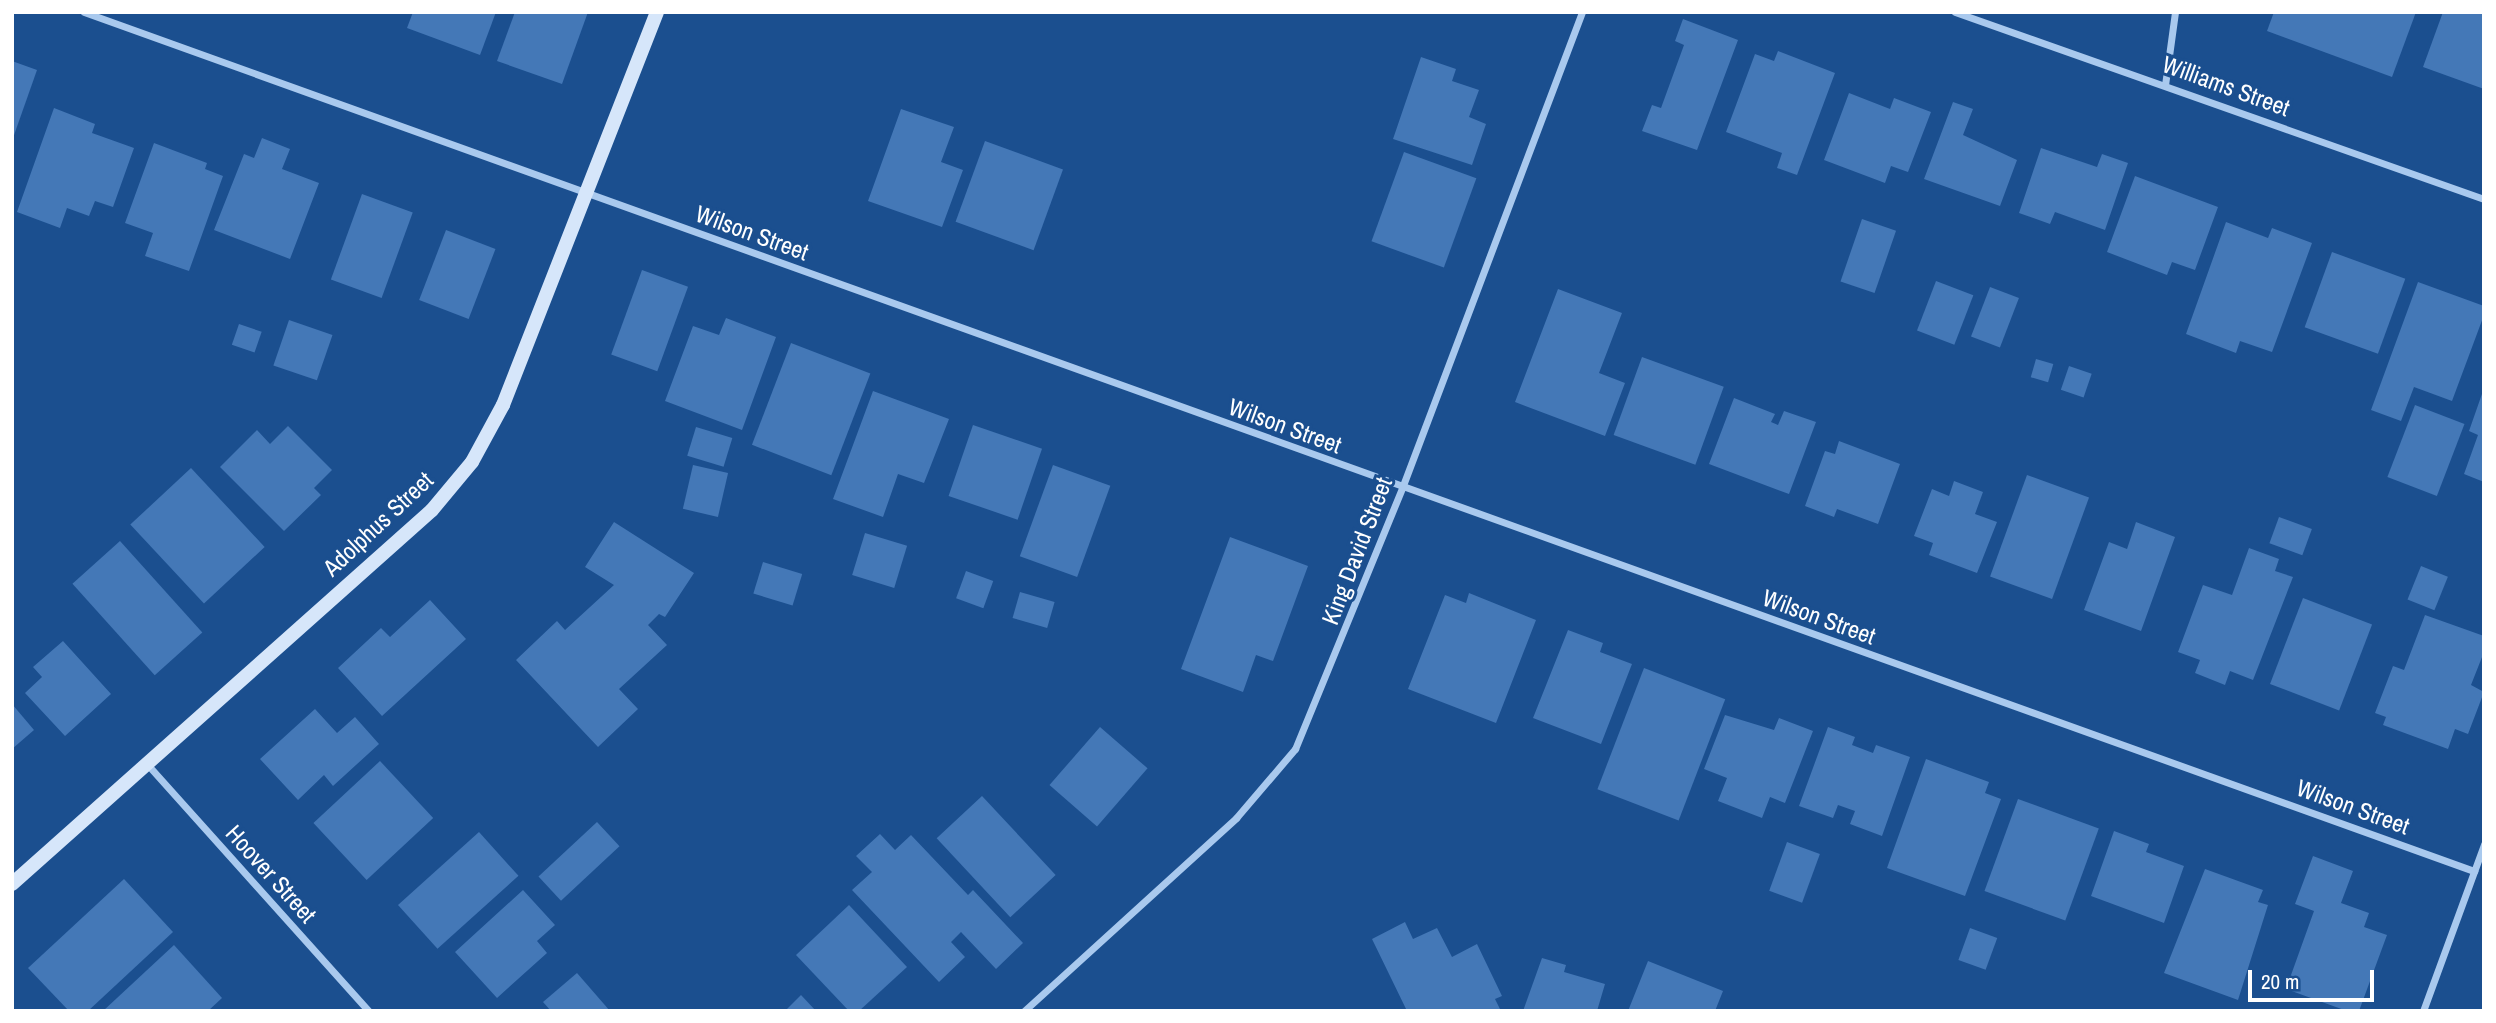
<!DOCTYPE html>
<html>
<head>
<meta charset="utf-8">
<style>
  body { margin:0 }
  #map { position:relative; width:2496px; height:1023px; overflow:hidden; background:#1b4f8f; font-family:"Archivo Narrow",sans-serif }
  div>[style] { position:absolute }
  .building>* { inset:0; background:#4478b7; transform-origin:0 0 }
  .street>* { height:7px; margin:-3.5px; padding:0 3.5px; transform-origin:3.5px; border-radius:3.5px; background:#a9c9ee }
  .secondary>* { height:14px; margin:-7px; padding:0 7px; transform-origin:7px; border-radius:7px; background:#d6e6fa }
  span { translate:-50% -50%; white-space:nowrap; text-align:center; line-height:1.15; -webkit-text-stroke:6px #1b4f8f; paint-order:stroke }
  .street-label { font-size:24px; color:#fff }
  .frame { position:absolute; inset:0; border:14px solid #fff; pointer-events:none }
  .scale { position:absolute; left:2248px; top:970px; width:126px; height:32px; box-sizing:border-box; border:4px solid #fff; border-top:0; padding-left:9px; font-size:21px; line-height:24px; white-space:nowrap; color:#fff; -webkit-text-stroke:5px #1b4f8f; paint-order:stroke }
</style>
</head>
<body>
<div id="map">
  <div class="building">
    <i style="clip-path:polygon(413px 12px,496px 12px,480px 55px,407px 28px)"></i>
    <i style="clip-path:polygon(515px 12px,588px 12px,562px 84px,497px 61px)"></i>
    <i style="clip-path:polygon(2274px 12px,2416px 12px,2392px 77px,2267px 31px)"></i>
    <i style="clip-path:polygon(2443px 12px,2484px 12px,2484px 89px,2423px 67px)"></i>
    <i style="clip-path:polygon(1683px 19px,1738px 40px,1697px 150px,1642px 131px,1652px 105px,1661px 108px,1684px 45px,1675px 41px)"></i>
    <i style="clip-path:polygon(1778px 51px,1835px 73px,1797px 175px,1777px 168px,1782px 153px,1726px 132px,1755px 54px,1774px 61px)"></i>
    <i style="clip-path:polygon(1421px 57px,1456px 69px,1452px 81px,1479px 90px,1469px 117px,1486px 124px,1472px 165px,1393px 139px)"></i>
    <i style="clip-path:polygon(12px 61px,37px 70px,13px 138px,12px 138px)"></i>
    <i style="clip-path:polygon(1849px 93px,1890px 109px,1894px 98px,1931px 112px,1908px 172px,1891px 166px,1885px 183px,1824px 160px)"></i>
    <i style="clip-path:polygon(1953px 102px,1973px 109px,1963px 135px,2017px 160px,2000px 206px,1924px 179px)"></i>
    <i style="clip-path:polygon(54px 108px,95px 124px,92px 133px,134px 148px,113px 207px,95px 201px,89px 216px,67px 208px,60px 228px,17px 212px)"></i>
    <i style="clip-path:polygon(901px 109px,954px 127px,941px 162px,963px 170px,942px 227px,868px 201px)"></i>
    <i style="clip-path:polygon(262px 138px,290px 149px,282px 169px,319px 183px,290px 259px,214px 230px,244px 154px,254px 158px)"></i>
    <i style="left:985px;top:141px;width:83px;height:86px;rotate:20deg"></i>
    <i style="clip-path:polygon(154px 143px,207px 163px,205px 169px,223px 176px,189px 271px,145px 256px,153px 233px,125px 223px)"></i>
    <i style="clip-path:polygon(2041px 148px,2097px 167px,2102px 154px,2128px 163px,2105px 230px,2055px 212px,2050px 224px,2019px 213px)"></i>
    <i style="left:1404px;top:152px;width:77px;height:95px;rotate:20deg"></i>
    <i style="clip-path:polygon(2135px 176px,2218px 207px,2195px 270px,2172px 262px,2167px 275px,2107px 252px)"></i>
    <i style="left:362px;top:194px;width:54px;height:91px;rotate:20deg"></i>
    <i style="left:1862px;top:219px;width:36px;height:66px;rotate:19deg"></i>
    <i style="clip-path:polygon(2226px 222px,2268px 238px,2272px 228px,2312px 243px,2272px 352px,2240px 341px,2236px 353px,2186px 334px)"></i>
    <i style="left:446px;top:230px;width:53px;height:75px;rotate:21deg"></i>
    <i style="left:2332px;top:252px;width:78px;height:80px;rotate:20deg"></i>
    <i style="left:642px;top:270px;width:49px;height:90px;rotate:20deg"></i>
    <i style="left:1936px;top:281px;width:40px;height:53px;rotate:21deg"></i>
    <i style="clip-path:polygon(2418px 282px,2484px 306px,2484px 315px,2452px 401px,2414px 387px,2401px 421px,2371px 410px)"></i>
    <i style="left:1990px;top:287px;width:31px;height:53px;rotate:21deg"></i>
    <i style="clip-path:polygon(1558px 289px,1622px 313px,1599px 373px,1625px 383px,1605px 436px,1515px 402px)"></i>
    <i style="clip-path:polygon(726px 318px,776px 337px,742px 430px,665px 401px,693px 326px,719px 335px)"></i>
    <i style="left:289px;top:320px;width:46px;height:48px;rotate:19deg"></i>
    <i style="left:239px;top:324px;width:24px;height:22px;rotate:19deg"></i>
    <i style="left:791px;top:343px;width:85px;height:109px;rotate:21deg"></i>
    <i style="left:1642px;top:357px;width:87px;height:83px;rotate:20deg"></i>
    <i style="left:2036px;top:359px;width:18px;height:19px;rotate:16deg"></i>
    <i style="left:2069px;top:366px;width:24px;height:25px;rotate:19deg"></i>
    <i style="clip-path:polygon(873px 391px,949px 419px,924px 483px,898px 474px,883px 517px,833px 499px)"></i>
    <i style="clip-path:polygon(2483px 391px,2484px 392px,2484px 482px,2464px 474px,2478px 435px,2469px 431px)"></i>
    <i style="clip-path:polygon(1734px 398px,1775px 414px,1771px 422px,1778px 425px,1784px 411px,1816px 422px,1789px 494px,1709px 464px)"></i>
    <i style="left:2415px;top:405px;width:53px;height:77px;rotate:21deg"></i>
    <i style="left:973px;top:425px;width:73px;height:75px;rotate:19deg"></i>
    <i style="clip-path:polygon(288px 426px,332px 470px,314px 488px,321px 495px,284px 531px,220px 467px,257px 430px,270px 444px)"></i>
    <i style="left:696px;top:427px;width:38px;height:30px;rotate:17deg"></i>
    <i style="clip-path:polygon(1839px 441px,1900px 464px,1878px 524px,1837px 509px,1834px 517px,1805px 506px,1825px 451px,1835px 454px)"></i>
    <i style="left:693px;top:465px;width:36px;height:45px;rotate:13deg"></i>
    <i style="left:1053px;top:465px;width:61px;height:97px;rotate:20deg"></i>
    <i style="left:191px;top:468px;width:108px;height:83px;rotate:47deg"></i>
    <i style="left:2027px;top:475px;width:66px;height:108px;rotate:20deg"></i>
    <i style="clip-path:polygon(1954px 481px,1983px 492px,1975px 514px,1997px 522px,1977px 573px,1929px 555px,1933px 543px,1914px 536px,1932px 489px,1949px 496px)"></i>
    <i style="left:2279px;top:517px;width:35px;height:28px;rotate:20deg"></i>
    <i style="clip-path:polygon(614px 522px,694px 573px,665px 617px,659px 614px,648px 625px,667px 645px,619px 689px,638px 709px,598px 747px,516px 660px,557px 621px,565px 630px,614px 585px,585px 567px)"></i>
    <i style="clip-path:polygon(2136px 522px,2175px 537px,2141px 631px,2084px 610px,2109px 542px,2127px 549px)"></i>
    <i style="left:865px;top:533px;width:44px;height:44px;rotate:17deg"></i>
    <i style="clip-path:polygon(1230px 537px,1308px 566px,1273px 661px,1256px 655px,1243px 692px,1181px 669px)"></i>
    <i style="left:120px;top:541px;width:123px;height:64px;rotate:48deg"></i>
    <i style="clip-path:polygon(2249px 548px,2279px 559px,2275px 571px,2293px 577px,2253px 680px,2230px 671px,2225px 685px,2195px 673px,2200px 660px,2178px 652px,2203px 585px,2232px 595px)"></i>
    <i style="left:763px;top:562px;width:41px;height:33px;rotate:17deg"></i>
    <i style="left:2421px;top:566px;width:29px;height:36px;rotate:22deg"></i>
    <i style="left:966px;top:571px;width:29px;height:29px;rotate:20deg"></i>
    <i style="left:1020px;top:592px;width:36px;height:27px;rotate:16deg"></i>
    <i style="clip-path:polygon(1469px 593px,1536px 620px,1496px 723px,1408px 689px,1445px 595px,1466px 603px)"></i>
    <i style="left:2303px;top:598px;width:74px;height:92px;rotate:21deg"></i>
    <i style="clip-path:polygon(430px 600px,466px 639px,382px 716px,338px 668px,381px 628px,390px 637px)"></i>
    <i style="clip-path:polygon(2425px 615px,2484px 636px,2484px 652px,2471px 685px,2484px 692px,2468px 734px,2455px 729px,2448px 749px,2383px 725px,2386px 717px,2375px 713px,2393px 666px,2404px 670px)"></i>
    <i style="clip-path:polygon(1568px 630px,1603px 643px,1600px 652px,1632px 664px,1601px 744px,1533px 718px)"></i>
    <i style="clip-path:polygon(63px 641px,111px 694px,65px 736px,25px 693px,42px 677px,33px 667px)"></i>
    <i style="left:1644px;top:668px;width:87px;height:130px;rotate:21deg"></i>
    <i style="clip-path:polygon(12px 704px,34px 730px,12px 749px)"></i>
    <i style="clip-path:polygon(315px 709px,337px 733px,355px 717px,379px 744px,333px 786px,324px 775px,298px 800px,260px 759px)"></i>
    <i style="clip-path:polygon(1725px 715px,1774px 730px,1779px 718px,1813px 731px,1785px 803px,1770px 797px,1762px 818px,1718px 801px,1727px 778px,1704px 769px)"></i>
    <i style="left:1100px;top:727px;width:63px;height:77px;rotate:41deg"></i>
    <i style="clip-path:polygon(1828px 727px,1855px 737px,1852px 745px,1873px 753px,1876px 745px,1910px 757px,1882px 836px,1850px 824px,1855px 811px,1838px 805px,1833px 818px,1799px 806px)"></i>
    <i style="clip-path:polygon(1926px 759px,1989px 782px,1985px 793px,2001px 799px,1965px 896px,1887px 868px)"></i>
    <i style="left:380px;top:761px;width:78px;height:91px;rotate:47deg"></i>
    <i style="left:982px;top:796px;width:108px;height:62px;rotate:47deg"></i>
    <i style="left:2018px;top:799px;width:86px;height:98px;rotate:20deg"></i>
    <i style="left:597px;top:822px;width:33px;height:80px;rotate:47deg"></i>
    <i style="clip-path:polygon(2114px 831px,2149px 844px,2146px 852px,2184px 866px,2164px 923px,2091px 896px)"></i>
    <i style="left:479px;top:832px;width:59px;height:109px;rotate:48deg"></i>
    <i style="clip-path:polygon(880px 834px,895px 850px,911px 835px,968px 895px,973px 890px,1023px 943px,996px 969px,961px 932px,951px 942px,965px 957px,939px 982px,852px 890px,872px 872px,856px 856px)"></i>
    <i style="left:1787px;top:842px;width:35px;height:52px;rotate:20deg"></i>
    <i style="clip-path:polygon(2313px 856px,2353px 871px,2341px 903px,2369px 913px,2364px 927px,2387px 935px,2359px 1011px,2347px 1011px,2286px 989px,2314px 911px,2295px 904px)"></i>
    <i style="clip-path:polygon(2205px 869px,2263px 890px,2258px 902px,2268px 905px,2238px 1000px,2164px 973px)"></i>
    <i style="clip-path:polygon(124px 879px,173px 932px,88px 1011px,69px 1011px,28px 968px)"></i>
    <i style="clip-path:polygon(523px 890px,555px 925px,537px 941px,547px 953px,497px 998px,455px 952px)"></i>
    <i style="clip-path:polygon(849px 905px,907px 967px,859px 1011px,849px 1011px,796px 955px)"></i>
    <i style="clip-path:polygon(1405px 922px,1413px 939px,1437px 928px,1452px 957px,1477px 944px,1502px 996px,1495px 999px,1501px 1011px,1407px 1011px,1372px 939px)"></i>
    <i style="left:1970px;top:928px;width:29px;height:34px;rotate:20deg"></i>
    <i style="clip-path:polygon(174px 945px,222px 998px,208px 1011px,103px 1011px)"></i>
    <i style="clip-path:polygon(1542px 958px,1566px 965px,1564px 972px,1605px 984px,1597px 1011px,1523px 1011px)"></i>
    <i style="clip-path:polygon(1648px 961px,1723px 991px,1715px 1011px,1628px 1011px)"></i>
    <i style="clip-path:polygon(577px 973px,610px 1011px,551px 1011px,543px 1002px)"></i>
    <i style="clip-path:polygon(801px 995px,816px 1011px,785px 1011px)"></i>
  </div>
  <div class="street">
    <i style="left:84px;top:12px;width:2540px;rotate:19.77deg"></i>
    <i style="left:1955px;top:12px;width:561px;rotate:19.47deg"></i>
    <i style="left:2165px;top:85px;width:74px;rotate:-82.2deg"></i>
    <i style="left:147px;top:764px;width:332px;rotate:48.1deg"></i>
    <i style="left:1024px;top:1011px;width:287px;rotate:-42.3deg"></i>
    <i style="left:1236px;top:818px;width:91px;rotate:-49.5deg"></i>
    <i style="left:1295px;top:749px;width:282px;rotate:-67.7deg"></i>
    <i style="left:1402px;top:488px;width:509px;rotate:-69.29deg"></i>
    <i style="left:2423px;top:1011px;width:178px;rotate:-69.9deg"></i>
  </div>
  <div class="secondary">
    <i style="left:12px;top:884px;width:562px;rotate:-41.68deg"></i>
    <i style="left:432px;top:510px;width:62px;rotate:-50.2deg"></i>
    <i style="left:472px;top:462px;width:65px;rotate:-61.5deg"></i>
    <i style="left:503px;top:405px;width:422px;rotate:-68.6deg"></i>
  </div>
  <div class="street-label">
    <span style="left:2226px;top:86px;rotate:20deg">Williams Street</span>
    <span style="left:752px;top:233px;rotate:20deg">Wilson Street</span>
    <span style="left:1285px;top:426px;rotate:20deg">Wilson Street</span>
    <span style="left:378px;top:524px;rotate:-43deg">Adolphus Street</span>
    <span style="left:1357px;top:551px;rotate:-69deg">King David Street</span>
    <span style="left:1819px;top:617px;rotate:20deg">Wilson Street</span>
    <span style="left:2353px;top:807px;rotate:20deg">Wilson Street</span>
    <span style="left:271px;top:874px;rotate:48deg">Hoover Street</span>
  </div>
  <div class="frame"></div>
  <div class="scale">20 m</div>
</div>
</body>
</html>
